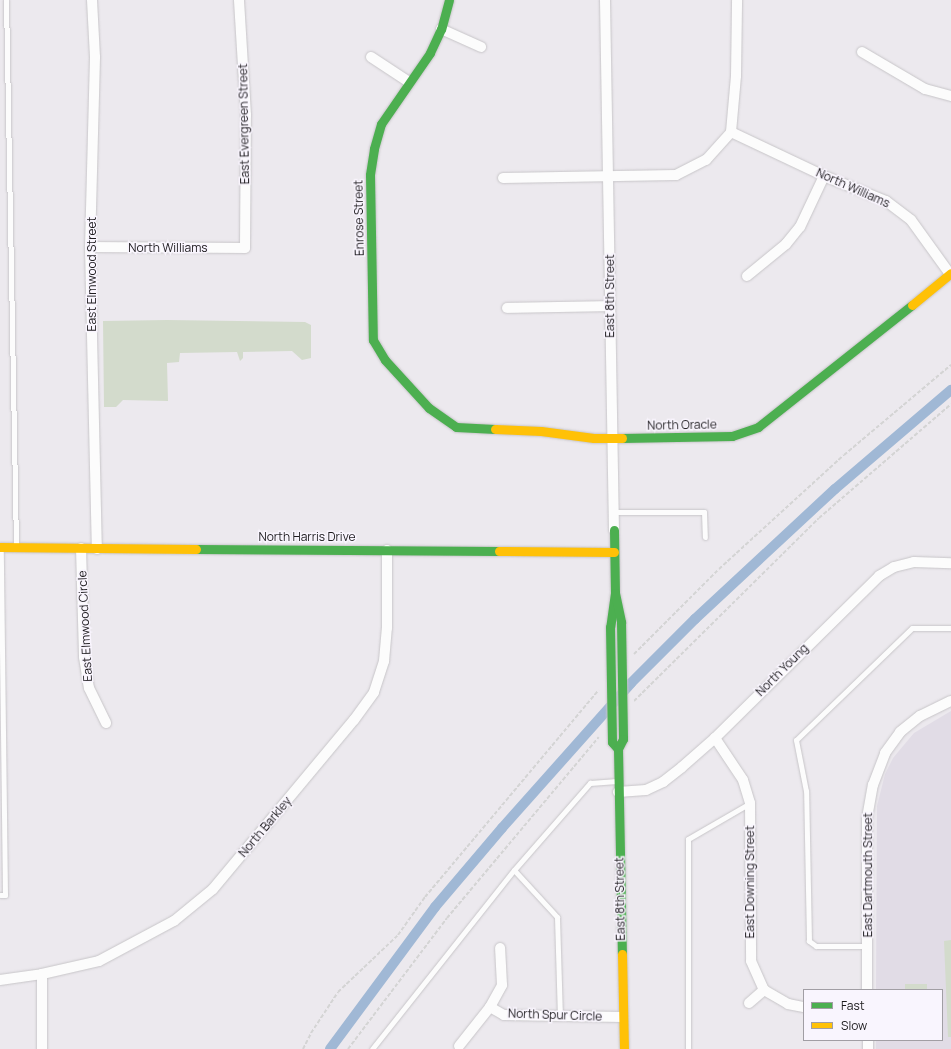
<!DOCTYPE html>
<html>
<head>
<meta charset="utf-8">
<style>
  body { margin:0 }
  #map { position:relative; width:951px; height:1049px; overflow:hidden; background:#ece9ee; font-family:Manrope,sans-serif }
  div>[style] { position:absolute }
  .built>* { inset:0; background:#e1dce6 }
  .green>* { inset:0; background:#d3dbcc; transform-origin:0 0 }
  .canal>* { height:10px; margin:-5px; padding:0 5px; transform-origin:5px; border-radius:5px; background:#a0b8d5 }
  .path>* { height:2px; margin-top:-1px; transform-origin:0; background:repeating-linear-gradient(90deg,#d4d4d4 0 4px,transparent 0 6px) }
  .roads { filter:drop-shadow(0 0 1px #c7c5c8) drop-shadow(0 0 1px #c7c5c8) }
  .lane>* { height:5px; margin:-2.5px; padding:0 2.5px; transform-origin:2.5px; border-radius:2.5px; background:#fcfcfc }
  .street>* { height:10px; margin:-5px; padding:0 5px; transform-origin:5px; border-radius:5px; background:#fcfcfc }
  .fast>* { height:9px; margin:-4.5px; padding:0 4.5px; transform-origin:4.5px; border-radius:4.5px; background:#4caf50 }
  .slow>* { height:9px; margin:-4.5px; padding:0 4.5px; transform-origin:4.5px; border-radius:4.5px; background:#ffc107 }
  span { translate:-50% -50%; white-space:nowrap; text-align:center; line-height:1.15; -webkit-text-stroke:3px #f9f5fe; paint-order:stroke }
  .street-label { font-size:12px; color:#1d1b1e }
  .legend { position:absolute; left:803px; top:989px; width:140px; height:52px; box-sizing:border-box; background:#f9f5fe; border:1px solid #a19ea4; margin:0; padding:5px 7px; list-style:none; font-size:12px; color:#1d1b1e }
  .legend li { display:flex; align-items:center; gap:8px; height:20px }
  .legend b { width:20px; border:1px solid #a19ea4 }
</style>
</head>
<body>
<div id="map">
  <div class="built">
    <i style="clip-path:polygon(951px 711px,951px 1049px,876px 1049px,876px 1040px,942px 1040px,942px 990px,876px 990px,877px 806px,885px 774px,893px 758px,914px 733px)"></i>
  </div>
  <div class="green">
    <i style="clip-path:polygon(167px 320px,305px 322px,311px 325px,311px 358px,302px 360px,292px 351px,243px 352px,243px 358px,240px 361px,237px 352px,180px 353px,179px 362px,167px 363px,168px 401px,123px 400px,116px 407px,104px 407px,103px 321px)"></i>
    <i style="clip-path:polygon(951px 940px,951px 1037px,948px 1037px,944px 941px)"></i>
    <i style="left:905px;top:984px;width:22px;height:6px"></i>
  </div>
  <div class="canal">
    <i style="left:330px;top:1049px;width:177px;rotate:-53.5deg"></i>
    <i style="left:435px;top:907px;width:104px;rotate:-49.7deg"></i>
    <i style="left:502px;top:828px;width:194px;rotate:-48.3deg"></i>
    <i style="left:631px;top:683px;width:91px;rotate:-45deg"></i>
    <i style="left:695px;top:619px;width:191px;rotate:-42.9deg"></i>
    <i style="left:835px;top:489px;width:153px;rotate:-40.5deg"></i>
  </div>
  <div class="path">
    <i style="left:634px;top:654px;width:120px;rotate:-45deg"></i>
    <i style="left:719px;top:569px;width:169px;rotate:-42.4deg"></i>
    <i style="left:844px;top:455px;width:140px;rotate:-40.1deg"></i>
    <i style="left:634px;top:701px;width:260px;rotate:-44.7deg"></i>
    <i style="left:819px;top:518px;width:174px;rotate:-40.8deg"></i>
    <i style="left:303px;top:1049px;width:18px;rotate:-63deg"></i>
    <i style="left:311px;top:1033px;width:49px;rotate:-56.6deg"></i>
    <i style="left:338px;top:992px;width:83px;rotate:-43.5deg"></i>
    <i style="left:398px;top:935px;width:47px;rotate:-54.6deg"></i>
    <i style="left:425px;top:897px;width:270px;rotate:-50deg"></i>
    <i style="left:348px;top:1049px;width:164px;rotate:-52.9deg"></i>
    <i style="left:447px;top:918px;width:236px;rotate:-50deg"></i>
  </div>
  <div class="roads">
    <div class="lane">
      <i style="left:6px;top:0;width:545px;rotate:88.95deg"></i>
      <i style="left:613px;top:512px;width:91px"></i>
      <i style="left:704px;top:512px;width:25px;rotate:88deg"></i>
      <i style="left:514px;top:870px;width:64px;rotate:47.5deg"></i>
      <i style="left:557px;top:917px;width:99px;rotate:88.3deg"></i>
      <i style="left:0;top:895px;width:5px"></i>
      <i style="left:5px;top:895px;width:346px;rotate:-90.7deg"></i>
      <i style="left:867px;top:946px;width:51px;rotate:180deg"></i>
      <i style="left:816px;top:946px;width:9px;rotate:-144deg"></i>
      <i style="left:809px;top:941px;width:150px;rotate:-91.1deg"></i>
      <i style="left:806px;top:791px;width:52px;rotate:-101.1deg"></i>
      <i style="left:796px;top:740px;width:161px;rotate:-44deg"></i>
      <i style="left:912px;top:628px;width:39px"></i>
      <i style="left:372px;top:1049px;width:228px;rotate:-51.6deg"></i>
      <i style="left:514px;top:870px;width:116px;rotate:-48.9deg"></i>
      <i style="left:590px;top:783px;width:27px;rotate:-4deg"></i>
      <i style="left:688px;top:1049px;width:210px;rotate:-90deg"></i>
      <i style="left:688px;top:839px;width:72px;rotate:-30.1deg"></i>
    </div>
    <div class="street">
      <i style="left:92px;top:0;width:57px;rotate:87deg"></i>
      <i style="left:95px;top:57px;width:190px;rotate:91.5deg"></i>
      <i style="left:90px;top:247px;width:302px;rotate:88.7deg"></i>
      <i style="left:605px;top:0;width:530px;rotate:89.03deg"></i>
      <i style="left:441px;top:29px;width:44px;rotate:24.2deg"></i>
      <i style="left:862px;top:52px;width:73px;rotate:30.4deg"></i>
      <i style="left:925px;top:89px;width:27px;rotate:15deg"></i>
      <i style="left:371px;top:57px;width:45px;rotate:33.3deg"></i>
      <i style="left:731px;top:132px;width:103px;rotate:25.3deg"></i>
      <i style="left:824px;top:176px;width:67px;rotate:22deg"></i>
      <i style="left:886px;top:201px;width:31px;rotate:37deg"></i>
      <i style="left:911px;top:220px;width:67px;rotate:54.2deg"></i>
      <i style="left:503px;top:178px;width:173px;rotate:-1deg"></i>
      <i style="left:676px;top:175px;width:34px;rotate:-27deg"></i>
      <i style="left:706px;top:160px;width:38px;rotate:-48deg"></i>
      <i style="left:731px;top:132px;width:56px;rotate:-84.9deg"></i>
      <i style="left:736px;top:76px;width:76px;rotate:-89.2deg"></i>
      <i style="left:90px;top:247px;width:155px;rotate:0.4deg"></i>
      <i style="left:245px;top:248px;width:133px;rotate:-89.6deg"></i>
      <i style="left:246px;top:115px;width:115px;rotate:-93.5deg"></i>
      <i style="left:747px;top:276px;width:50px;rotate:-39.4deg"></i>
      <i style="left:786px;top:244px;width:22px;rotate:-51deg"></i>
      <i style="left:800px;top:227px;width:56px;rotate:-64.8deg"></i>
      <i style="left:507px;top:308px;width:103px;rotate:-1.1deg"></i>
      <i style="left:81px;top:548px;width:109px;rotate:88.4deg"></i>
      <i style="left:84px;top:657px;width:31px;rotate:81deg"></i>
      <i style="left:89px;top:688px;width:39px;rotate:64deg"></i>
      <i style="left:715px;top:738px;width:50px;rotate:56.3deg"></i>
      <i style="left:743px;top:780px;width:24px;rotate:73deg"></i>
      <i style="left:750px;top:803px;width:158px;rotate:89.6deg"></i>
      <i style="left:751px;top:961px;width:32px;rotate:66deg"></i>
      <i style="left:764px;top:990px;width:28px;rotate:30deg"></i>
      <i style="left:788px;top:1004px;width:16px;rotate:11deg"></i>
      <i style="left:618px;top:792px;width:28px;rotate:-4deg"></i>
      <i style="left:646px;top:790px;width:19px;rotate:-25deg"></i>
      <i style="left:663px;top:782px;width:24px;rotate:-38deg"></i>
      <i style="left:682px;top:767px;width:44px;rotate:-41.3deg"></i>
      <i style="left:715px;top:738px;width:231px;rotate:-44.6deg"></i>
      <i style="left:879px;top:576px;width:17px;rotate:-31deg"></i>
      <i style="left:894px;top:567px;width:21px;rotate:-14deg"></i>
      <i style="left:914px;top:562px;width:37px;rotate:2deg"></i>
      <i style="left:42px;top:974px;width:75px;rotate:90deg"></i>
      <i style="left:0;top:980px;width:42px;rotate:-8.1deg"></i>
      <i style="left:42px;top:974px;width:58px;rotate:-12.8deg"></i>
      <i style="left:99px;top:961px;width:85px;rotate:-28.1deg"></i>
      <i style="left:174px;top:921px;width:50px;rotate:-39.4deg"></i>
      <i style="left:213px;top:889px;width:220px;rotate:-50.2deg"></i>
      <i style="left:354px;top:720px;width:34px;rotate:-54deg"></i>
      <i style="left:374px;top:692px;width:33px;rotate:-72deg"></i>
      <i style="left:384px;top:661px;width:33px;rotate:-85deg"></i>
      <i style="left:387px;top:628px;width:78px;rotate:-90deg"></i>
      <i style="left:867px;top:990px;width:172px;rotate:-90deg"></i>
      <i style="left:867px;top:818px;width:34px;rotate:-80deg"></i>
      <i style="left:873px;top:785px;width:34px;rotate:-69deg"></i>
      <i style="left:885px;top:753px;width:26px;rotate:-54deg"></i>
      <i style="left:900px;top:732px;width:26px;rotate:-39deg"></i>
      <i style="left:920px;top:716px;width:34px;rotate:-26deg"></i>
      <i style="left:749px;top:1003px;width:20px;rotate:-41deg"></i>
      <i style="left:490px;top:1007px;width:16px;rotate:30deg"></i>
      <i style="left:504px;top:1015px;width:118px;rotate:1deg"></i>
      <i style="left:868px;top:1040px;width:9px;rotate:90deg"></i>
      <i style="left:459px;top:1046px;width:50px;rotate:-51.5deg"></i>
      <i style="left:490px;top:1007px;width:25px;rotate:-61deg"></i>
      <i style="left:502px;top:985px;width:37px;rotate:-93deg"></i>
    </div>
    <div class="fast">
      <i style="left:449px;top:0;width:30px;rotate:105deg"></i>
      <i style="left:441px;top:29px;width:26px;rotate:115deg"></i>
      <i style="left:430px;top:53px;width:86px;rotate:124.6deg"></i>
      <i style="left:381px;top:124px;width:26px;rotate:106deg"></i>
      <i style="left:374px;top:149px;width:26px;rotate:99deg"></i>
      <i style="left:370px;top:175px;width:165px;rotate:89deg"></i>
      <i style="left:373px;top:340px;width:23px;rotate:59deg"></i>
      <i style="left:385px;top:360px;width:65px;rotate:47.5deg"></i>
      <i style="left:429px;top:408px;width:33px;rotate:35deg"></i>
      <i style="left:456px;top:427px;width:39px;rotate:3deg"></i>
      <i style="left:622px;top:438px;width:110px;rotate:-1deg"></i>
      <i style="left:732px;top:436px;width:28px;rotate:-19deg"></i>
      <i style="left:758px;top:427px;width:196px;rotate:-38.4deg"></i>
      <i style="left:614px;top:530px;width:63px;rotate:89.1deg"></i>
      <i style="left:615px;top:593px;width:34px;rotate:98deg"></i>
      <i style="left:610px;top:627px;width:115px;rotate:89deg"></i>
      <i style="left:612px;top:742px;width:9px;rotate:49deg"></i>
      <i style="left:196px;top:549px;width:303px;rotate:0.4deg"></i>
      <i style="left:615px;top:593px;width:30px;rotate:78deg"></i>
      <i style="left:621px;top:622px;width:117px;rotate:89deg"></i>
      <i style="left:623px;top:739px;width:11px;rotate:117deg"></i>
      <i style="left:618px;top:749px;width:205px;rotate:88.9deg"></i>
    </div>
    <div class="slow">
      <i style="left:912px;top:305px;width:50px;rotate:-39.4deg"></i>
      <i style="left:495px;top:429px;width:46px;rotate:2.5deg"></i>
      <i style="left:541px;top:431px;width:53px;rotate:7.5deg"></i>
      <i style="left:594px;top:438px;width:28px"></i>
      <i style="left:0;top:547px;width:196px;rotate:0.6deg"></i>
      <i style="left:499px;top:551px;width:115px;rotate:0.5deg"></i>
      <i style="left:622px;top:954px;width:95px;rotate:88.8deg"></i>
    </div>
  </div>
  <div class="street-label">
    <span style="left:244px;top:124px;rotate:-91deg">East Evergreen Street</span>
    <span style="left:853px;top:188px;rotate:24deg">North Williams</span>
    <span style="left:359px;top:218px;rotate:-91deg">Enrose Street</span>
    <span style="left:168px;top:248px">North Williams</span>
    <span style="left:92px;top:274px;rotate:-90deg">East Elmwood Street</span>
    <span style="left:610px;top:296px;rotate:-90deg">East 8th Street</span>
    <span style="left:682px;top:425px;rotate:-1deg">North Oracle</span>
    <span style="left:307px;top:537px">North Harris Drive</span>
    <span style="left:85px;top:626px;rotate:-93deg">East Elmwood Circle</span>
    <span style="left:782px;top:670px;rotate:-45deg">North Young</span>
    <span style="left:265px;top:827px;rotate:-50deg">North Barkley</span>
    <span style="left:868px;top:875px;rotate:-90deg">East Dartmouth Street</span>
    <span style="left:750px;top:882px;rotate:-90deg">East Downing Street</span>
    <span style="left:620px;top:899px;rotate:-91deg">East 8th Street</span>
    <span style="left:555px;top:1015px;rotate:2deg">North Spur Circle</span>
  </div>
  <ul class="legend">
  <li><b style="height:5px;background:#4caf50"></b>Fast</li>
  <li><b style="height:5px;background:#ffc107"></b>Slow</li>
  </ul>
</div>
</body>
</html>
